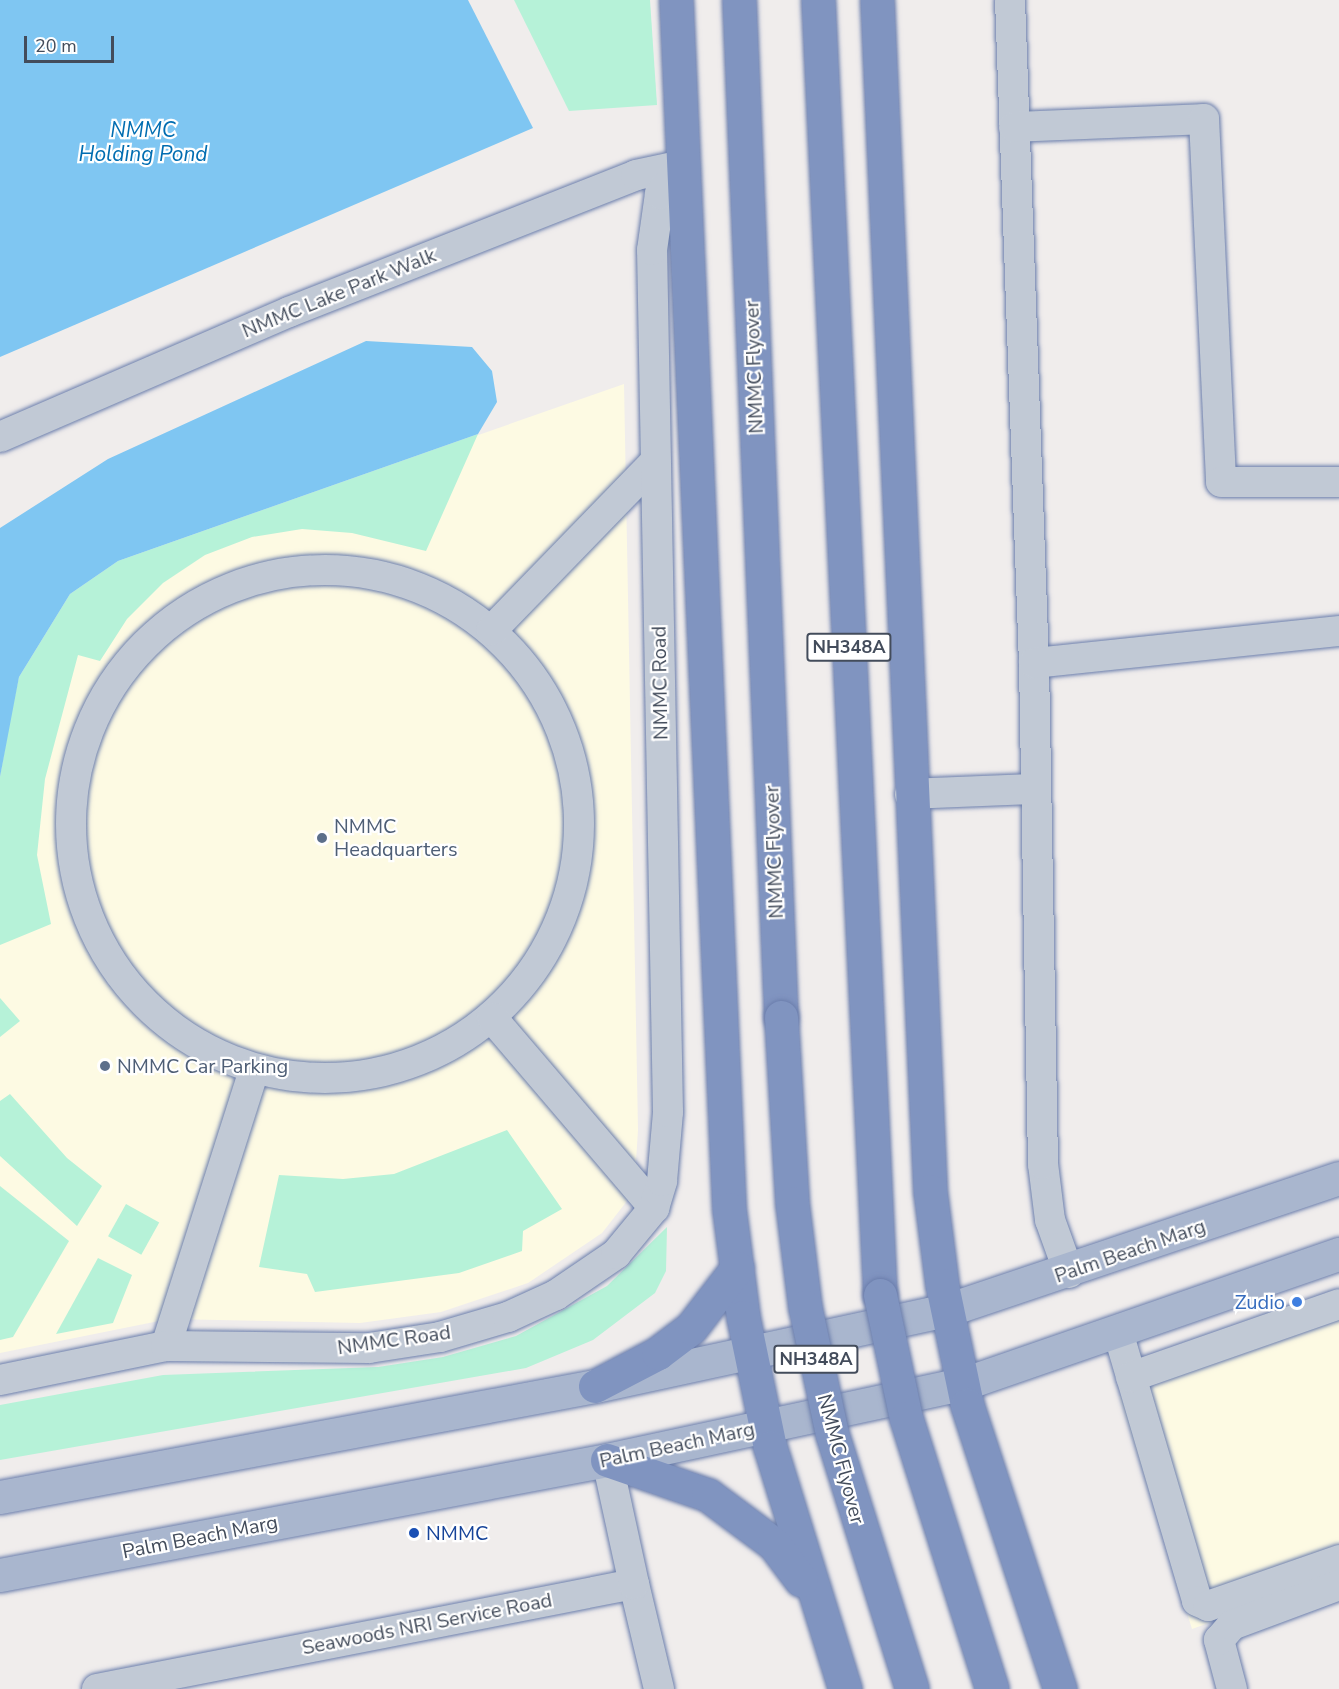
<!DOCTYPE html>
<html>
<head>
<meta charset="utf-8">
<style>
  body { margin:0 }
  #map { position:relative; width:1339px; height:1689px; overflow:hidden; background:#f0edec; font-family:"Nunito Sans",sans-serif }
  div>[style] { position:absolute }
  .commercial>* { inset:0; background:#fdfae3 }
  .green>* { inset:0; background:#b6f2d8; transform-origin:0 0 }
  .water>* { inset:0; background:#7fc6f2 }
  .roads { filter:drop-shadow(0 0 2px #6b7eac) drop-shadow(0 0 2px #6b7eac) }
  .minor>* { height:30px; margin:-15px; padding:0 15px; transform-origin:15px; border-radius:15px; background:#c1c9d5 }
  .minor>.ring { margin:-15px; padding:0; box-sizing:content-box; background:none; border:30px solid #c1c9d5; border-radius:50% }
  .major>* { height:33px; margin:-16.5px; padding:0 16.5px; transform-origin:16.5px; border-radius:16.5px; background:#a9b6ce }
  .highway>* { height:33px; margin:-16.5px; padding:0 16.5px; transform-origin:16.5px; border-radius:16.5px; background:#8094c0 }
  .bridges { filter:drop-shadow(0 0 2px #6b7eac) drop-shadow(0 0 2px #6b7eac) }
  .highway-bridge>* { height:33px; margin:-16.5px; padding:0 16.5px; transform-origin:16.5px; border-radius:16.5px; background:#8094c0 }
  .dots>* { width:16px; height:16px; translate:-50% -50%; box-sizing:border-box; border:3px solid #fff; border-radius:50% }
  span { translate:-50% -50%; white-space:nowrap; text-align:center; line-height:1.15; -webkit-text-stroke:4.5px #fff; paint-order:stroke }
  .shield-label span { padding:2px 4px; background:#fff; border:2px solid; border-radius:4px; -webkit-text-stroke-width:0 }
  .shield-label { font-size:18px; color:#434c5b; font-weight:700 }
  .street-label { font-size:20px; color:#434c5b }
  .service-label { font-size:20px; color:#4e5e75 }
  .left { translate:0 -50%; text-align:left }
  .shop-label { font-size:20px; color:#366cbe }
  .right { translate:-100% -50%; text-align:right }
  .transit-label { font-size:20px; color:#164399 }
  .water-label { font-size:21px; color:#016db1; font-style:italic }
  .scale { position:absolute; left:24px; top:36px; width:90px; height:27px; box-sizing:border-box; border:3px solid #434c5b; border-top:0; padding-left:8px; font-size:18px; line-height:21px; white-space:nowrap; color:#434c5b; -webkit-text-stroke:4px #fff; paint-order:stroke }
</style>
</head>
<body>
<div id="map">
  <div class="commercial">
    <i style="clip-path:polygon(624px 384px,638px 1130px,635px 1177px,627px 1201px,602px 1233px,528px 1283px,441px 1312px,360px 1323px,169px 1319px,0 1353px,0 777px,118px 561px)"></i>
    <i style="clip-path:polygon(1339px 1317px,1339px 1576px,1192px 1629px,1119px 1396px)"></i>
  </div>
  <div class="green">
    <i style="clip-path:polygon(514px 0,650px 0,657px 105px,569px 111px)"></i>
    <i style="clip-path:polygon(478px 434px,426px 551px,352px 533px,302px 529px,252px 537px,205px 555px,163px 583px,127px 619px,100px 661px,78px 655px,45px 779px,37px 855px,51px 924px,0 945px,0 777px,10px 719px,19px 677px,70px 594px,118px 561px)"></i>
    <i style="clip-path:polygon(0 998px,20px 1021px,0 1037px)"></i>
    <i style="clip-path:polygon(10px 1094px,67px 1158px,102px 1186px,77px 1226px,0 1156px,0 1101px)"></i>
    <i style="clip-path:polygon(507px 1130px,562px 1209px,523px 1231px,522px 1251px,459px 1273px,315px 1292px,307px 1274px,259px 1267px,279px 1175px,343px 1179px,394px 1174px)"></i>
    <i style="clip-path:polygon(0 1186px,69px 1241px,13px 1337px,0 1340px)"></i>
    <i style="left:126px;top:1204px;width:38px;height:37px;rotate:29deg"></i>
    <i style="clip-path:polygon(667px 1227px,666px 1271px,655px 1293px,593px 1340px,526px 1368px,0 1460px,0 1405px,163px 1375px,378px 1367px,443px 1357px,516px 1336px,607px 1286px)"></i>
    <i style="clip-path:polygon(98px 1258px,132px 1275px,113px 1323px,56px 1334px)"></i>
  </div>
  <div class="water">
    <i style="clip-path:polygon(0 0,468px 0,533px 128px,0 357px)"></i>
    <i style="clip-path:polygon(366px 341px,472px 347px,492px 371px,497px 402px,478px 434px,118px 561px,70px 594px,19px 677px,0 777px,0 528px,108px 459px)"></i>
  </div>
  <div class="roads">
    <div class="minor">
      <i style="left:1010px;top:0;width:663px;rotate:87.93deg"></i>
      <i style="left:1014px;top:127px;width:190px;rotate:-2.4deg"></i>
      <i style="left:1204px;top:119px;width:363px;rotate:87.3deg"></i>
      <i style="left:1221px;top:482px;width:118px"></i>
      <i style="left:0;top:437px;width:315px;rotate:-23.4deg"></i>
      <i style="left:289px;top:312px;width:373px;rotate:-21.5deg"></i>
      <i style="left:636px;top:175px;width:48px;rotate:-12deg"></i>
      <i class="ring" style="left:71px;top:570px;width:478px;height:478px"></i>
      <i style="left:492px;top:630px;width:235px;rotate:-45.9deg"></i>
      <i style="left:910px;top:794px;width:126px;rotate:-2.3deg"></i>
      <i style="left:492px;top:1018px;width:250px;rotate:49.5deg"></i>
      <i style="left:1069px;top:1273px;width:56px;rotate:-109.7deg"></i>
      <i style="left:1050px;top:1220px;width:56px;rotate:-97.1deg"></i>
      <i style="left:1043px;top:1164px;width:501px;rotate:-91.03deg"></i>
      <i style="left:1034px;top:663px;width:307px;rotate:-6deg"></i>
      <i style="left:1118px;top:1332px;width:280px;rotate:73.6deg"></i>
      <i style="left:1197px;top:1601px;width:12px;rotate:24deg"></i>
      <i style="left:1208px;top:1606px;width:139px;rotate:-19.3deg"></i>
      <i style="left:166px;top:1346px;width:290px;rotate:-72.3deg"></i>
      <i style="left:1131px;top:1377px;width:220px;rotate:-19.3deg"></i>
      <i style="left:0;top:1380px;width:169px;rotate:-11.6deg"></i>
      <i style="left:166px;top:1346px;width:203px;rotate:0.6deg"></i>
      <i style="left:369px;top:1348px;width:72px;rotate:-8.8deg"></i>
      <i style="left:440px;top:1337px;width:71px;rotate:-16.4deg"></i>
      <i style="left:508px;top:1317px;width:53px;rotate:-24.6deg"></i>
      <i style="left:556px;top:1295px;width:73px;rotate:-34.3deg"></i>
      <i style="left:616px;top:1254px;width:60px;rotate:-50.4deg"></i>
      <i style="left:654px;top:1208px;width:28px;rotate:-73deg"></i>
      <i style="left:662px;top:1181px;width:69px;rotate:-85deg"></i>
      <i style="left:668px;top:1112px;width:862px;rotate:-91.06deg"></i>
      <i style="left:652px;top:250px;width:57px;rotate:-81.9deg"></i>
      <i style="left:660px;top:194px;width:37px;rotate:-52deg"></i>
      <i style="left:634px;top:1584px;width:108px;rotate:76.6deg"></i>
      <i style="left:97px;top:1689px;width:547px;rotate:-11.06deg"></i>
      <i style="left:634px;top:1584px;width:127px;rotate:-102.3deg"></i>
      <i style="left:1232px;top:1689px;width:51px;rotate:-104.9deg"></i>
      <i style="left:1219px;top:1640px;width:20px;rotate:-49deg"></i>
      <i style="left:1232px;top:1625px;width:114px;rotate:-20.5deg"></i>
    </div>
    <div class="major">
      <i style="left:0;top:1497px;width:605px;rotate:-10.57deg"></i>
      <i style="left:595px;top:1386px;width:360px;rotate:-12.2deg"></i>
      <i style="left:947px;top:1310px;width:414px;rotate:-18.6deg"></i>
      <i style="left:0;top:1575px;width:618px;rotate:-10.73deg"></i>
      <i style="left:607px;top:1460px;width:364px;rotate:-12.1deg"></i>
      <i style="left:963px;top:1384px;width:398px;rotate:-19.1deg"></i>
    </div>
    <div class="highway">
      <i style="left:676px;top:0;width:1210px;rotate:87.49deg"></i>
      <i style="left:729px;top:1209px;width:109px;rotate:82.6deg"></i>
      <i style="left:743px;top:1317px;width:133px;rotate:78.3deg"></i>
      <i style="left:770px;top:1447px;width:253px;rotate:72.8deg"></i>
      <i style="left:739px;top:0;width:1018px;rotate:87.64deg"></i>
      <i style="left:818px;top:0;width:1296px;rotate:87.26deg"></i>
      <i style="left:877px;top:0;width:1192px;rotate:87.45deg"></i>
      <i style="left:930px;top:1191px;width:95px;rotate:82.7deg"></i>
      <i style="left:942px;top:1285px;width:123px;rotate:78.2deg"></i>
      <i style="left:967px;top:1405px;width:299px;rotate:71.9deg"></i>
      <i style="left:595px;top:1386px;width:71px;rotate:-27.6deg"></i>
      <i style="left:658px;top:1353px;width:41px;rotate:-37.1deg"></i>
      <i style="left:691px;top:1328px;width:76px;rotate:-52.5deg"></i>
      <i style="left:607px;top:1460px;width:107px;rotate:19.1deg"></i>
      <i style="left:708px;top:1495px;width:82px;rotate:36.6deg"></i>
      <i style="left:774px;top:1544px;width:45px;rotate:53.1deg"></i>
    </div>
  </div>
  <div class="bridges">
    <div class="highway-bridge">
      <i style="left:781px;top:1017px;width:186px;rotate:86.6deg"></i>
      <i style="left:792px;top:1203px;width:105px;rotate:82.9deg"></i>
      <i style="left:805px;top:1307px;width:130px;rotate:78deg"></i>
      <i style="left:832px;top:1434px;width:267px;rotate:72.6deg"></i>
      <i style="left:880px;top:1295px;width:126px;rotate:78.1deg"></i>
      <i style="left:906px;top:1418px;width:284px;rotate:72.4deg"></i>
    </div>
  </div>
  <div class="dots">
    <i style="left:322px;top:838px;background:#5c6f8a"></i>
    <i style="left:105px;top:1066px;background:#5c6f8a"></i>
    <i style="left:1297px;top:1302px;background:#3f7fe0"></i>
    <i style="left:414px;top:1533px;background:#1a4fb4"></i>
  </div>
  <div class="shield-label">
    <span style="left:849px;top:647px">NH348A</span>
    <span style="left:816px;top:1359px">NH348A</span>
  </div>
  <div class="street-label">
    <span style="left:339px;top:293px;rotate:-22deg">NMMC Lake Park Walk</span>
    <span style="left:754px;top:367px;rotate:-92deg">NMMC Flyover</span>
    <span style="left:660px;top:683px;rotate:-91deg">NMMC Road</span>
    <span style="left:774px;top:852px;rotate:-92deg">NMMC Flyover</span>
    <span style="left:1130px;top:1251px;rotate:-19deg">Palm Beach Marg</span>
    <span style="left:394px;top:1340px;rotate:-8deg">NMMC Road</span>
    <span style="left:677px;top:1445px;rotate:-12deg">Palm Beach Marg</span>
    <span style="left:841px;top:1459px;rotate:75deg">NMMC Flyover</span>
    <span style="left:200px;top:1537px;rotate:-11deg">Palm Beach Marg</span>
    <span style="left:427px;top:1624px;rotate:-11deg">Seawoods NRI Service Road</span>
  </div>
  <div class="service-label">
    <span class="left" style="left:334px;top:838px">NMMC<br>Headquarters</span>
    <span class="left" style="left:117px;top:1066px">NMMC Car Parking</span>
  </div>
  <div class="shop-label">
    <span class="right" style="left:1285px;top:1302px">Zudio</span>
  </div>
  <div class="transit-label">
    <span class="left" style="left:426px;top:1533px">NMMC</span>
  </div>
  <div class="water-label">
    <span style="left:143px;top:142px">NMMC<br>Holding Pond</span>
  </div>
  <div class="scale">20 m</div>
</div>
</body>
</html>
